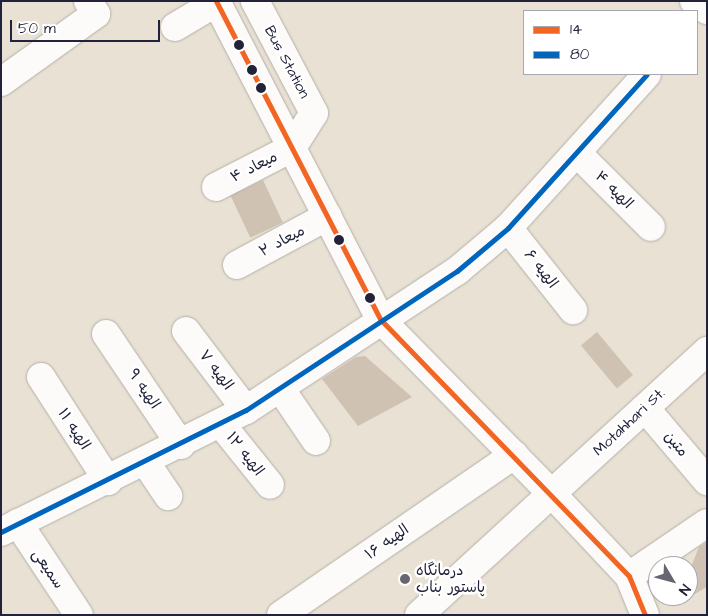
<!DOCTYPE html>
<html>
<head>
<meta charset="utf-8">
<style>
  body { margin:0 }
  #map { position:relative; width:708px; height:616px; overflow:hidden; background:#e9e2d4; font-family:"Architects Daughter","Playpen Sans Arabic",sans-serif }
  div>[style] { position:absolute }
  .building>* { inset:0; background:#d0c2b3; transform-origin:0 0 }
  .roads { filter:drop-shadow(0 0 1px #b4afa9) drop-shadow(0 0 1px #b4afa9) }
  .minor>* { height:28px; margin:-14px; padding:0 14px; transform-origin:14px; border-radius:14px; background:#fcfbf9 }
  .major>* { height:28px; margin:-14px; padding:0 14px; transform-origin:14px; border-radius:14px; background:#fcfbf9 }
  .bus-1>* { height:5px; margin:-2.5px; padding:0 2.5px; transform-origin:2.5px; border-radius:2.5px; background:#f26522 }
  .bus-2>* { height:5px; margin:-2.5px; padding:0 2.5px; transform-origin:2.5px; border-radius:2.5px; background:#0065bd }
  .dots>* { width:14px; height:14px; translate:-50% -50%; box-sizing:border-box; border:2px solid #fff; border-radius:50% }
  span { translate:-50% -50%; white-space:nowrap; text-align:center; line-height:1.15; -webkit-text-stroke:5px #fff; paint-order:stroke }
  .street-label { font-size:15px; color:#22223b }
  .poi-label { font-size:15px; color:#22223b }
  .left { translate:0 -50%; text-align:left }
  .frame { position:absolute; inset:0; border:2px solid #22223b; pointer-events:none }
  .legend { position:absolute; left:523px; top:10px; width:175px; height:65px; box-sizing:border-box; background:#fff; border:1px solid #a7a7b1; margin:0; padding:6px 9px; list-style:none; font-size:15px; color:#22223b }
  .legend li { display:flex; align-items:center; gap:10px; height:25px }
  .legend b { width:25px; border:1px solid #a7a7b1 }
  .north { position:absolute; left:648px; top:556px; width:50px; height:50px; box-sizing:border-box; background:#fff; border:1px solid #a7a7b1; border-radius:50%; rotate:127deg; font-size:14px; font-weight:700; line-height:20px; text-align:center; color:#22223b }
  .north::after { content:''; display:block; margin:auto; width:18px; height:22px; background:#686571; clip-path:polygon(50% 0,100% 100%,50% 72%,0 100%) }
  .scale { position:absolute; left:10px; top:20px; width:150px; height:22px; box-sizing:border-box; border:2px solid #22223b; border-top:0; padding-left:6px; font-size:15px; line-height:18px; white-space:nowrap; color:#22223b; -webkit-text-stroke:4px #fff; paint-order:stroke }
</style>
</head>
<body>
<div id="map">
  <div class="building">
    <i style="left:263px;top:180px;width:47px;height:36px;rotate:65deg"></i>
    <i style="left:597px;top:332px;width:56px;height:21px;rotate:50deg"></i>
    <i style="clip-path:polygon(365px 356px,412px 397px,358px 426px,322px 379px,356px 357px)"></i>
    <i style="clip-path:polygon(707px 542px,707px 587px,686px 599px,691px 567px,699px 547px)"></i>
  </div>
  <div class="roads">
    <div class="minor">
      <i style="left:216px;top:1px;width:359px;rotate:62.7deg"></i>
      <i style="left:381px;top:320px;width:244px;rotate:45.5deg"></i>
      <i style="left:694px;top:1px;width:16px;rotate:35deg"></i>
      <i style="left:175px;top:27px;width:49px;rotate:-30.8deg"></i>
      <i style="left:1px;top:82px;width:117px;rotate:-35.6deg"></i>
      <i style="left:96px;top:14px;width:15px;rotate:-122deg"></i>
      <i style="left:578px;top:154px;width:103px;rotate:45deg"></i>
      <i style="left:216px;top:187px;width:85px;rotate:-27.2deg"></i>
      <i style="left:292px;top:148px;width:41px;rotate:-57.8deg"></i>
      <i style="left:314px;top:113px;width:127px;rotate:-117.8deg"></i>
      <i style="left:508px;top:228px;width:105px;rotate:51.6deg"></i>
      <i style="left:237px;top:265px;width:103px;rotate:-28.3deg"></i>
      <i style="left:186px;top:331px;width:99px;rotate:52.8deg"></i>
      <i style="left:106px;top:334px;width:134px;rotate:56deg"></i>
      <i style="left:41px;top:377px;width:124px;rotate:57.2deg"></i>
      <i style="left:280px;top:388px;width:64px;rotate:55.8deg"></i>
      <i style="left:645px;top:408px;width:96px;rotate:49.7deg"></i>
      <i style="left:221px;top:424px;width:78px;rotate:51.2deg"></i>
      <i style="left:146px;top:463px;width:40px;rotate:56deg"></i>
      <i style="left:18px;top:523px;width:110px;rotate:56.5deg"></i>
      <i style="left:1px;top:532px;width:274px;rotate:-26.5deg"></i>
      <i style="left:246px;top:410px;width:253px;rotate:-33.4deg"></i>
      <i style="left:457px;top:271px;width:67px;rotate:-40.1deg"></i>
      <i style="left:508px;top:228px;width:207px;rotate:-47.9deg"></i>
      <i style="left:281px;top:615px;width:283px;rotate:-34.5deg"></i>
    </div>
    <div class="major">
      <i style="left:552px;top:494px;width:112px;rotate:46.8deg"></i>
      <i style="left:629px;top:576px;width:42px;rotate:67.7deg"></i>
      <i style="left:629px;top:576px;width:94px;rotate:-34.2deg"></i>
      <i style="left:419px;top:615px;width:391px;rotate:-42.5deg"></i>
    </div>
  </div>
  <div class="bus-1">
    <i style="left:216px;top:1px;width:359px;rotate:62.7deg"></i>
    <i style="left:381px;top:320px;width:356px;rotate:45.9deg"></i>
    <i style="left:629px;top:576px;width:42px;rotate:67.7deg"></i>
  </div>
  <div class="bus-2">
    <i style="left:1px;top:532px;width:274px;rotate:-26.5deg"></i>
    <i style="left:246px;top:410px;width:253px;rotate:-33.4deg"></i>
    <i style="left:457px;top:271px;width:67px;rotate:-40.1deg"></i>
    <i style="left:508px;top:228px;width:207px;rotate:-47.9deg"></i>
  </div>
  <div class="dots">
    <i style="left:239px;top:45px;background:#22223b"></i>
    <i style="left:252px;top:70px;background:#22223b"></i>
    <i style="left:261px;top:88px;background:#22223b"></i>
    <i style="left:339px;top:240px;background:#22223b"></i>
    <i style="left:370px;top:298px;background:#22223b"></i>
    <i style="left:405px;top:579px;background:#686571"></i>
  </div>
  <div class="street-label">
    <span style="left:287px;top:62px;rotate:62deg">Bus Station</span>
    <span style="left:254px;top:167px;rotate:-27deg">میعاد ۴</span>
    <span style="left:614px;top:190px;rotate:45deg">الهیه ۴</span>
    <span style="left:282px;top:241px;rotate:-28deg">میعاد ۲</span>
    <span style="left:541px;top:269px;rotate:52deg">الهیه ۶</span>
    <span style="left:216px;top:370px;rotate:53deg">الهیه ۷</span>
    <span style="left:144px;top:389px;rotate:56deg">الهیه ۹</span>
    <span style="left:629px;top:422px;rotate:-43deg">Motahhari St.</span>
    <span style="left:74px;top:429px;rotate:57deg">الهیه ۱۱</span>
    <span style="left:676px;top:444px;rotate:50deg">متین</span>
    <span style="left:245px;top:454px;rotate:52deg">الهیه ۱۲</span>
    <span style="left:387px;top:542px;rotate:-35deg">الهیه ۱۶</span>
    <span style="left:48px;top:569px;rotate:56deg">سمیعی</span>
  </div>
  <div class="poi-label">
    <span class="left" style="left:416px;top:579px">درمانگاه<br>پاستور بناب</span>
  </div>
  <div class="frame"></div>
  <ul class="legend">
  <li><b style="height:6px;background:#f26522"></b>14</li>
  <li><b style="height:6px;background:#0065bd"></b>80</li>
  </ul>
  <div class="north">N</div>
  <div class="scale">50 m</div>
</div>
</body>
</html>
